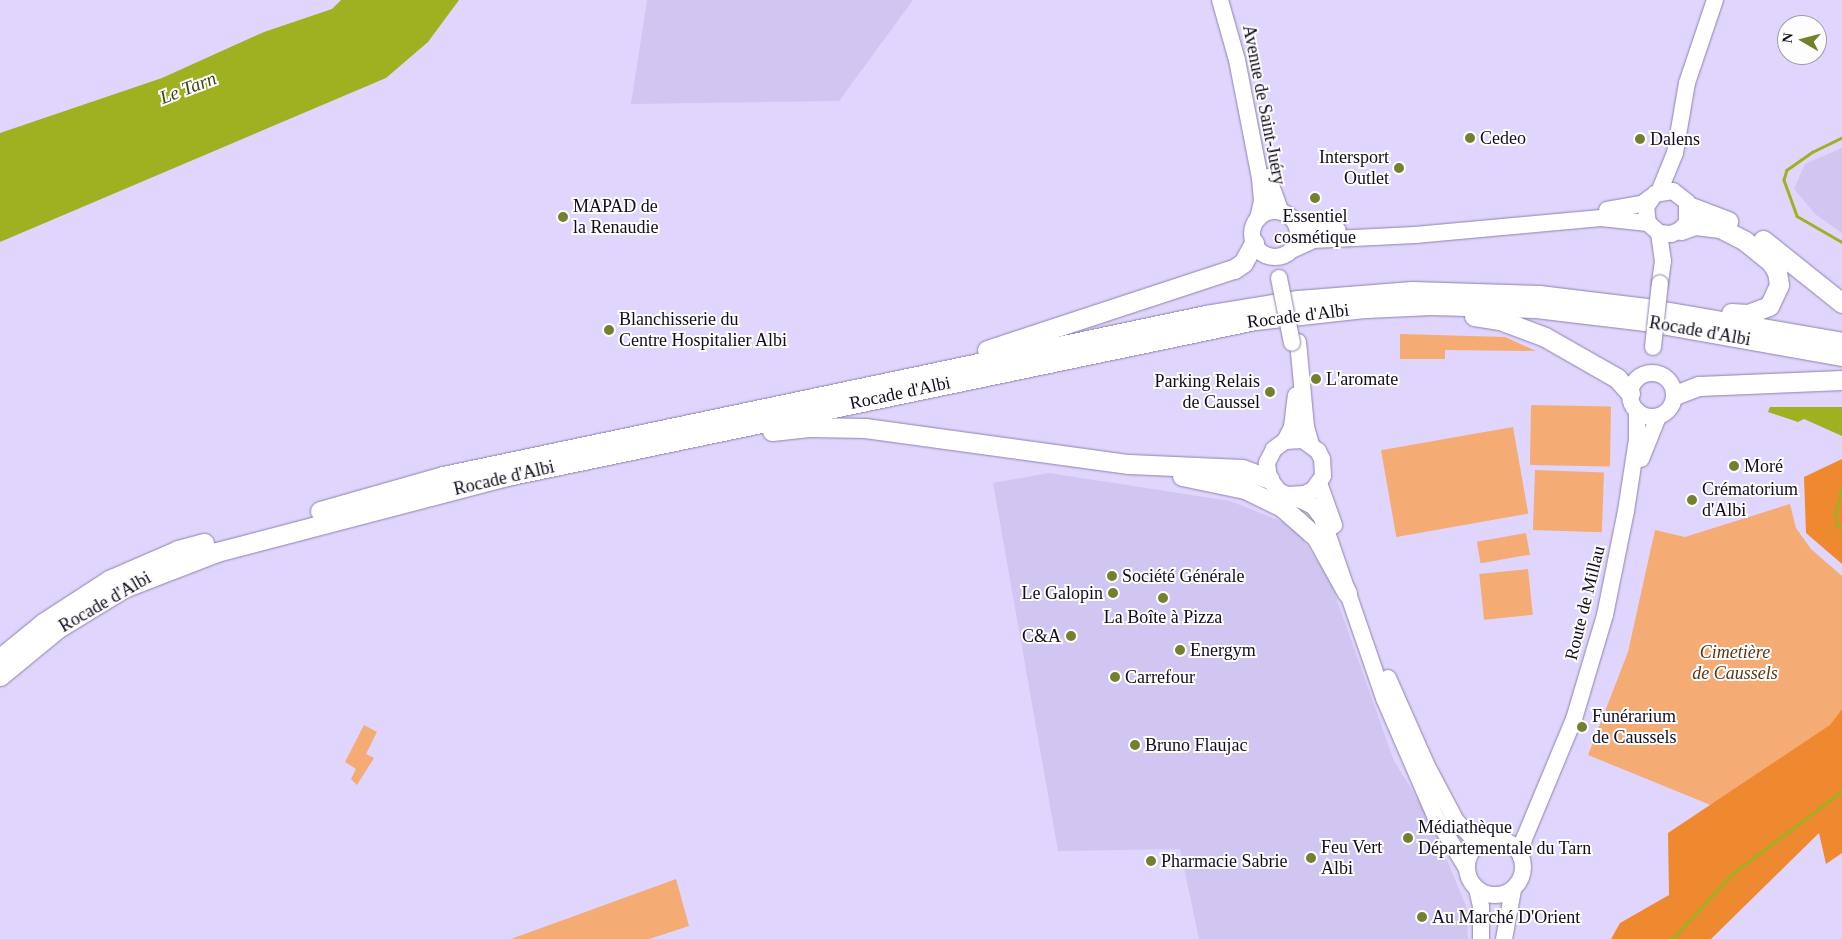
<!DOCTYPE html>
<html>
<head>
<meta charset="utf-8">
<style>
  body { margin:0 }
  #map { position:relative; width:1842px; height:939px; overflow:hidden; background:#e0d5fd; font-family:Georgia,serif }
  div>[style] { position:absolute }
  .built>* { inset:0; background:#d1c5f2 }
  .green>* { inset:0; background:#f4ab74; transform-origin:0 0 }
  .forest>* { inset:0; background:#ef892f }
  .water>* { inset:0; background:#9fb121 }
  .stream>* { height:2.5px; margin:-1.25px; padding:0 1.25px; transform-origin:1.25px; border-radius:1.25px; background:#9fb121 }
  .roads { filter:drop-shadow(0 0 1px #8e82af) drop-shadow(0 0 1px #8e82af) }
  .major>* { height:16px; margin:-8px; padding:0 8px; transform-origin:8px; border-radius:8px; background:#fff }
  .major>.ring { margin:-8px; padding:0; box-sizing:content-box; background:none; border:16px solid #fff; border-radius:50% }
  .highway>* { height:19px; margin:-9.5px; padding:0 9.5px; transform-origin:9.5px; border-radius:9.5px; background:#fff }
  .bridges { filter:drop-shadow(0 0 1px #8e82af) drop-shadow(0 0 1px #8e82af) }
  .major-bridge>* { height:16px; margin:-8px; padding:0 8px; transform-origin:8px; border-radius:8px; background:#fff }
  .dots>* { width:14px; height:14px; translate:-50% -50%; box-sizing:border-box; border:2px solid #fdfdfd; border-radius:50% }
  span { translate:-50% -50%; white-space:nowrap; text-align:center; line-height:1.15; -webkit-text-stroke:4px #fdfdfd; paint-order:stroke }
  .street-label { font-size:18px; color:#120c1d }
  .poi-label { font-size:18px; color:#120c1d }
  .left { translate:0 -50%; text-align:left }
  .right { translate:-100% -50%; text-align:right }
  .park-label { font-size:18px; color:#5e3513; font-style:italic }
  .water-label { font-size:19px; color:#404812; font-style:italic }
  .north { position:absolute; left:1777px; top:15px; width:50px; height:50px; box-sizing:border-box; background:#fdfdfd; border:1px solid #9f9da3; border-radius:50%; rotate:278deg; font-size:14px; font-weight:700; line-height:20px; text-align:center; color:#120c1d }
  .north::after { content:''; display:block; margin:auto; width:18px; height:22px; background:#74802d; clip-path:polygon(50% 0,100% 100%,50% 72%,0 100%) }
</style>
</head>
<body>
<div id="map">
  <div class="built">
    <i style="clip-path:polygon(647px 0,913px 0,839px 101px,631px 104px)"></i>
    <i style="clip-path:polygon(1842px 148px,1842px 233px,1815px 214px,1794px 189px,1805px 164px)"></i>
    <i style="clip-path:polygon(1049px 473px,1230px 501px,1294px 526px,1330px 580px,1394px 761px,1430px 819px,1466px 906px,1468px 939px,1199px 939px,1180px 849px,1058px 851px,993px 483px)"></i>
  </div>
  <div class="green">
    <i style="clip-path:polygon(1400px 334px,1505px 337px,1536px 351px,1445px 350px,1445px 359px,1400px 359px)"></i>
    <i style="left:1531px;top:405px;width:80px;height:60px;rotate:1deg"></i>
    <i style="left:1513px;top:427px;width:88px;height:134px;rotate:80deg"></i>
    <i style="left:1535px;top:470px;width:69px;height:60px;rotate:2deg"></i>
    <i style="clip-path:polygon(1790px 504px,1796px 528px,1811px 549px,1842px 576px,1842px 723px,1713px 806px,1588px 755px,1628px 652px,1655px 530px,1685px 537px)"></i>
    <i style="left:1526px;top:533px;width:22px;height:50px;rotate:80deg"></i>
    <i style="left:1528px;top:569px;width:46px;height:49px;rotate:84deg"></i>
    <i style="clip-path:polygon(364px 725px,377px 732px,366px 754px,374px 758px,357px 785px,351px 779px,356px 769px,345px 762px)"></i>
    <i style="clip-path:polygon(676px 879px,689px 926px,649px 939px,511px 939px)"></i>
  </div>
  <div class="forest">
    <i style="clip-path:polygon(1842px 459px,1842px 564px,1806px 533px,1804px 477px)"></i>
    <i style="clip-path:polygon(1842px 709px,1842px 853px,1826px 864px,1819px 833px,1711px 939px,1611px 939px,1620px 923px,1669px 895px,1668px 833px,1830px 725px)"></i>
  </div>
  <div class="water">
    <i style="clip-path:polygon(341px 0,459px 0,428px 42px,386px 78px,0 242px,0 133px,162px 78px,264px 32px,332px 9px)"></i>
    <i style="clip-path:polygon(1770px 407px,1842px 407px,1842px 436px,1804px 419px,1798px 422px,1768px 412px)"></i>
  </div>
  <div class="stream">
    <i style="left:1842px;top:138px;width:32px;rotate:154deg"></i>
    <i style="left:1813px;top:152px;width:32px;rotate:145deg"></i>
    <i style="left:1787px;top:170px;width:10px;rotate:107deg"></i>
    <i style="left:1784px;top:180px;width:38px;rotate:70deg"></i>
    <i style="left:1797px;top:216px;width:52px;rotate:30deg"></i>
    <i style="left:1842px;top:489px;width:23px;rotate:105deg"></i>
    <i style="left:1836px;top:511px;width:15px;rotate:86deg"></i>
    <i style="left:1837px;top:526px;width:5px;rotate:11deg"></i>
    <i style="left:1672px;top:939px;width:88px;rotate:-47.3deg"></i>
    <i style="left:1732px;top:874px;width:138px;rotate:-37deg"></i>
  </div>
  <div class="roads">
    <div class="major">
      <i style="left:1220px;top:0;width:62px;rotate:74.2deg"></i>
      <i style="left:1237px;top:60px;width:120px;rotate:79deg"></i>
      <i style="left:1260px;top:178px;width:23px;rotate:85deg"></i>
      <i style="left:1262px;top:201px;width:18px;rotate:103deg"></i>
      <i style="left:1268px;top:177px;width:37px;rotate:70deg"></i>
      <i style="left:1659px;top:192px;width:42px;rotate:-67.7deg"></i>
      <i style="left:1675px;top:153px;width:71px;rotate:-80.3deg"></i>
      <i style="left:1687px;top:83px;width:88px;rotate:-71.4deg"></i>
      <i style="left:1607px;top:210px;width:36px;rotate:-10deg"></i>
      <i style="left:1642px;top:204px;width:11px;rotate:-38deg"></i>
      <i class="ring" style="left:1252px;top:211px;width:30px;height:30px"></i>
      <i style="left:1296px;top:224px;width:42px;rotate:8.1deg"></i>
      <i style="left:1659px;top:233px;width:28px;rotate:82deg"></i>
      <i style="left:1663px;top:261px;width:22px;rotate:98deg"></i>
      <i style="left:1294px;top:249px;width:21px;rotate:-25deg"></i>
      <i style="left:1313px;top:240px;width:102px;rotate:-2.8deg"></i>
      <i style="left:1415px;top:235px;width:187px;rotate:-5.2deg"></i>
      <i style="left:1601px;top:218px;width:47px;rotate:6.1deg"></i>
      <i style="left:1648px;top:223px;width:15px;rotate:42deg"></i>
      <i style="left:1659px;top:233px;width:12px;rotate:5deg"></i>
      <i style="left:1671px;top:234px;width:11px;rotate:-22deg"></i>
      <i style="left:1681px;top:230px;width:10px;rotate:-53deg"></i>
      <i style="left:1687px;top:222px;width:20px;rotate:-90deg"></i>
      <i style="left:1687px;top:202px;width:18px;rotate:-142deg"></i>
      <i style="left:1673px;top:191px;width:18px;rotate:171deg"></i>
      <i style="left:1655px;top:194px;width:16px;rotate:125deg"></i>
      <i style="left:1646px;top:207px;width:16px;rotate:83deg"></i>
      <i style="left:1298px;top:342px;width:85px;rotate:84.6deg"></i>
      <i style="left:1306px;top:427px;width:18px;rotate:74deg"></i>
      <i class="ring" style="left:1630px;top:373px;width:28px;height:28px"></i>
      <i style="left:1285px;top:441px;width:16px;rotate:-63deg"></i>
      <i style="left:1292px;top:427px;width:32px;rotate:-83deg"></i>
      <i style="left:1641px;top:459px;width:45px;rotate:-68deg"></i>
      <i style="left:1319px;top:483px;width:45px;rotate:70.3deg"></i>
      <i style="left:1288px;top:495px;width:17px;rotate:-3deg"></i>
      <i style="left:1305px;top:494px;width:9px;rotate:-27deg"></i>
      <i style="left:1313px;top:490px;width:17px;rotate:-54deg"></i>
      <i style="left:1323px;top:476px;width:17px;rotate:-93deg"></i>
      <i style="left:1322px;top:459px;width:9px;rotate:-117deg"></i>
      <i style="left:1318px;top:451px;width:19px;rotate:-144deg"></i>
      <i style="left:1303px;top:440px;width:18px;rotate:177deg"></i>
      <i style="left:1285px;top:441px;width:14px;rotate:144deg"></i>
      <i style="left:1274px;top:449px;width:16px;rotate:117deg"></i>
      <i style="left:1267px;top:463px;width:16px;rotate:83deg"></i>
      <i style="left:1269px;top:479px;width:17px;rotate:50deg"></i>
      <i style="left:1280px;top:492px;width:9px;rotate:21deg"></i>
      <i style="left:1288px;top:495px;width:18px;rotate:22deg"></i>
      <i style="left:1305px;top:502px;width:9px;rotate:27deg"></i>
      <i style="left:1313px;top:506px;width:15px;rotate:53deg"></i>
      <i style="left:1322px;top:518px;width:190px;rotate:71deg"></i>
      <i style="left:1384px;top:698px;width:129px;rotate:66.6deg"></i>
      <i style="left:1435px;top:816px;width:60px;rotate:58.7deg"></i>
      <i style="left:1388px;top:678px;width:96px;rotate:66.1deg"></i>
      <i style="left:1427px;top:766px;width:62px;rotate:62.2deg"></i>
      <i style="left:1456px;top:821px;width:21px;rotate:45deg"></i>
      <i style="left:1471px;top:836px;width:16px;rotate:15deg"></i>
      <i class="ring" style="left:1467px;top:839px;width:40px;height:40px"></i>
      <i style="left:1521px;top:857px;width:18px;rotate:-81deg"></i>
      <i style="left:1524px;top:839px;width:130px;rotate:-67.4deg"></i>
      <i style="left:1574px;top:719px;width:109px;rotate:-73.4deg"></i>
      <i style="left:1605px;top:615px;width:106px;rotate:-78.6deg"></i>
      <i style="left:1626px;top:511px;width:73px;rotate:-81.3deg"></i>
      <i style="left:1637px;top:439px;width:28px;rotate:-90deg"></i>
      <i style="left:1477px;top:889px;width:18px;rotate:77deg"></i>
      <i style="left:1481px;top:907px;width:32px;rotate:90deg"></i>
      <i style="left:1504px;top:939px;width:50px;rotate:-79.6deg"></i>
    </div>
    <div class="highway">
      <i style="left:1688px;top:206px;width:43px;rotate:20.6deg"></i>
      <i style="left:1681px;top:230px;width:15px;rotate:-20deg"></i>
      <i style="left:1695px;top:225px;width:25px;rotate:7deg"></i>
      <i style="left:1720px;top:228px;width:28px;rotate:27deg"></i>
      <i style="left:1745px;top:241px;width:33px;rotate:39deg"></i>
      <i style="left:1771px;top:262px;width:12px;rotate:59deg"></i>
      <i style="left:1777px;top:272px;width:13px;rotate:81deg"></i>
      <i style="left:1779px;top:285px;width:23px;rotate:115deg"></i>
      <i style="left:1769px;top:306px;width:22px;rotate:159deg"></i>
      <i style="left:1748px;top:314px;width:17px;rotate:-177deg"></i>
      <i style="left:1763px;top:240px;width:101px;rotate:38.6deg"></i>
      <i style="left:1474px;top:316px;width:26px;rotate:9deg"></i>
      <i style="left:1500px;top:320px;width:48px;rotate:20.7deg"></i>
      <i style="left:1545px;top:337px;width:83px;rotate:29.7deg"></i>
      <i style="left:1617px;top:378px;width:20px;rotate:49deg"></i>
      <i style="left:987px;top:350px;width:260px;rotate:-18.2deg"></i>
      <i style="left:1234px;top:269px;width:11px;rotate:-34deg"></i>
      <i style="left:1243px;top:263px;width:23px;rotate:-61deg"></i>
      <i style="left:1675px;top:395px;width:26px;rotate:-21deg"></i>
      <i style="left:1699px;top:386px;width:143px;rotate:-2.4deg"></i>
      <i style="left:772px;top:431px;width:39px;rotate:-6deg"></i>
      <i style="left:811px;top:427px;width:54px;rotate:1.1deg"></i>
      <i style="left:865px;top:428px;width:266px;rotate:7.8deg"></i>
      <i style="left:1129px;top:464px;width:113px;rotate:2.5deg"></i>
      <i style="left:1242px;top:469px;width:29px;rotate:20deg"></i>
      <i style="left:1182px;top:476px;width:64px;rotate:11.7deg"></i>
      <i style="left:1245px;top:489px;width:41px;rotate:25.9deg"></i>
      <i style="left:1282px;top:507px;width:45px;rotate:41.4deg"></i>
      <i style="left:1316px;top:537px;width:64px;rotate:61deg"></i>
      <i style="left:320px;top:511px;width:128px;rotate:-15.9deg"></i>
      <i style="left:443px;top:476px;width:780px;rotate:-11.92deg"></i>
      <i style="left:1206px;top:315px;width:93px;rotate:-9.3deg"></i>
      <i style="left:1298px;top:300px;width:114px;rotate:-4.5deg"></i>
      <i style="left:1412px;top:291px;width:127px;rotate:1.8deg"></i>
      <i style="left:1539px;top:295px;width:108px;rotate:6.9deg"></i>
      <i style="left:1646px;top:308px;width:199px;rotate:9.8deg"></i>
      <i style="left:0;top:658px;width:55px;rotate:-39.1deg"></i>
      <i style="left:43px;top:623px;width:79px;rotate:-33.1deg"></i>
      <i style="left:109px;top:580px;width:75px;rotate:-23.5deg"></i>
      <i style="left:178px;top:550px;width:27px;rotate:-15deg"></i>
      <i style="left:0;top:676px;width:74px;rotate:-39.5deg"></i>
      <i style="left:57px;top:629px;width:79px;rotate:-31.5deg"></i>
      <i style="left:124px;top:588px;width:100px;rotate:-21.2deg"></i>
      <i style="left:217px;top:552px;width:300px;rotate:-14.7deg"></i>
      <i style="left:507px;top:476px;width:764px;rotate:-11.78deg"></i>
      <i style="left:1255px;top:320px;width:112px;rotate:-6.2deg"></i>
      <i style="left:1366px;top:308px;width:65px;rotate:-2.6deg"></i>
      <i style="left:1431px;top:305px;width:105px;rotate:1.6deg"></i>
      <i style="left:1536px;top:308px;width:110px;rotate:6.8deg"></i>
      <i style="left:1645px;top:321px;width:200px;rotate:10.1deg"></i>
    </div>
  </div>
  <div class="bridges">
    <div class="major-bridge">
      <i style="left:1279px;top:278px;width:66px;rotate:78.7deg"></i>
      <i style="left:1653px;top:347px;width:64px;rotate:-83.8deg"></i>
    </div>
  </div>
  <div class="dots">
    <i style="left:1470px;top:138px;background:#74802d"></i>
    <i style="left:1640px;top:139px;background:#74802d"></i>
    <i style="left:1399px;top:168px;background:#74802d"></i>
    <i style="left:1315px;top:198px;background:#74802d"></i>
    <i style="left:563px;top:217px;background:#74802d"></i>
    <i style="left:609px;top:330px;background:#74802d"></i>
    <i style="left:1316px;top:379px;background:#74802d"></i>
    <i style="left:1270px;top:392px;background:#74802d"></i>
    <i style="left:1734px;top:466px;background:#74802d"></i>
    <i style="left:1692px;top:500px;background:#74802d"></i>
    <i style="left:1112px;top:576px;background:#74802d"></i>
    <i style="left:1113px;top:593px;background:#74802d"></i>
    <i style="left:1163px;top:598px;background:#74802d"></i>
    <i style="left:1071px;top:636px;background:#74802d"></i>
    <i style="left:1180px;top:650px;background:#74802d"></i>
    <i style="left:1115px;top:677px;background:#74802d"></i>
    <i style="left:1582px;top:727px;background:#74802d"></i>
    <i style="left:1135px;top:745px;background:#74802d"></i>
    <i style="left:1408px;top:838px;background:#74802d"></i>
    <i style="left:1311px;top:858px;background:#74802d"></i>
    <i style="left:1151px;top:861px;background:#74802d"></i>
    <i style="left:1422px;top:917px;background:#74802d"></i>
  </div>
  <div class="street-label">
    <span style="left:1264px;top:105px;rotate:79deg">Avenue de Saint-Juéry</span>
    <span style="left:1298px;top:316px;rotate:-7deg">Rocade d'Albi</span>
    <span style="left:1700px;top:331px;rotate:10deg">Rocade d'Albi</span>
    <span style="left:900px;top:393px;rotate:-12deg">Rocade d'Albi</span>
    <span style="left:504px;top:478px;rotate:-13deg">Rocade d'Albi</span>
    <span style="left:105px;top:602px;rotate:-30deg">Rocade d'Albi</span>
    <span style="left:1585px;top:603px;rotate:-76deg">Route de Millau</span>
  </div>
  <div class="poi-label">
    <span class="left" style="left:1480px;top:138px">Cedeo</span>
    <span class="left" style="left:1650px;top:139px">Dalens</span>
    <span class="right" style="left:1389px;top:168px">Intersport<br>Outlet</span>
    <span class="left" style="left:573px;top:217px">MAPAD de<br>la Renaudie</span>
    <span style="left:1315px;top:227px">Essentiel<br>cosmétique</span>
    <span class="left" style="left:619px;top:330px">Blanchisserie du<br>Centre Hospitalier Albi</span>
    <span class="left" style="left:1326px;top:379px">L'aromate</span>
    <span class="right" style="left:1260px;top:392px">Parking Relais<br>de Caussel</span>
    <span class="left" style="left:1744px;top:466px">Moré</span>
    <span class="left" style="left:1702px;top:500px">Crématorium<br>d'Albi</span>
    <span class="left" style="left:1122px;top:576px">Société Générale</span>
    <span class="right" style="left:1103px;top:593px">Le Galopin</span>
    <span style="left:1163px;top:617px">La Boîte à Pizza</span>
    <span class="right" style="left:1061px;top:636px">C&amp;A</span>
    <span class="left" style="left:1190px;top:650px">Energym</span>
    <span class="left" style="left:1125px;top:677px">Carrefour</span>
    <span class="left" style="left:1592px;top:727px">Funérarium<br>de Caussels</span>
    <span class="left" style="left:1145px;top:745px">Bruno Flaujac</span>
    <span class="left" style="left:1418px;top:838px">Médiathèque<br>Départementale du Tarn</span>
    <span class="left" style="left:1321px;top:858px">Feu Vert<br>Albi</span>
    <span class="left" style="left:1161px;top:861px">Pharmacie Sabrie</span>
    <span class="left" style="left:1432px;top:917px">Au Marché D'Orient</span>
  </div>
  <div class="park-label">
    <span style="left:1735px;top:663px">Cimetière<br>de Caussels</span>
  </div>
  <div class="water-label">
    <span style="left:188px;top:88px;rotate:-21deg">Le Tarn</span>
  </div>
  <div class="north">N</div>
</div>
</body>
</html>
